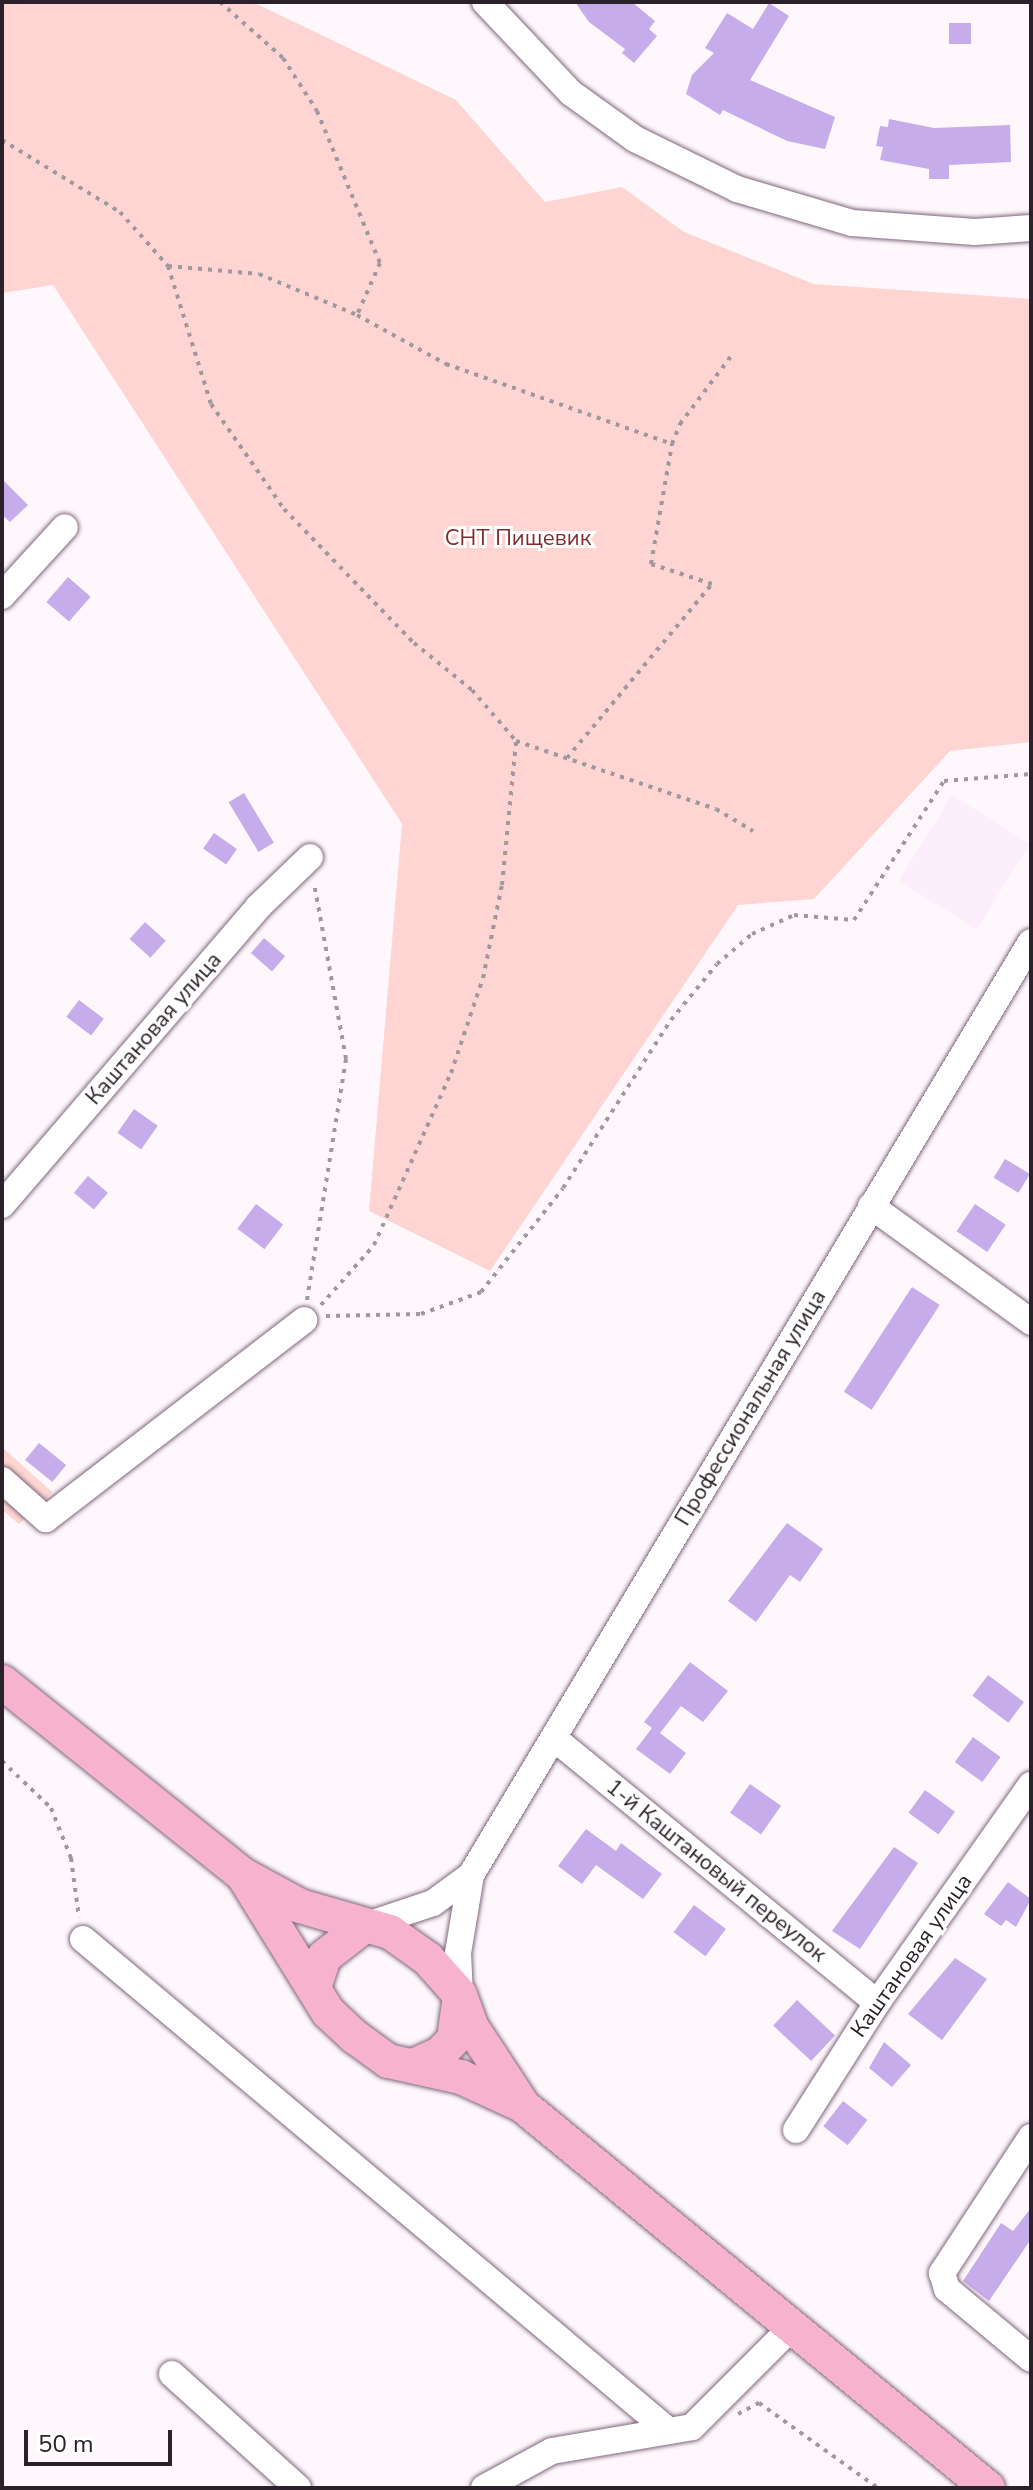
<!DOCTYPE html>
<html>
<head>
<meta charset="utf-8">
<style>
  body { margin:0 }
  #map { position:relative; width:1033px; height:2490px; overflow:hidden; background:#fef8fd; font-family:"Nunito Sans",sans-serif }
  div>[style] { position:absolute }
  .built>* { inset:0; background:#fceefa; transform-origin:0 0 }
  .green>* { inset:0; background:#fed5d2 }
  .building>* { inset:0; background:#c7aceb; transform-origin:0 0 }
  .path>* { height:4px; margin-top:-2px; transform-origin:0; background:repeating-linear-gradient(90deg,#a0989f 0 4px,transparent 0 10px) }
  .roads { filter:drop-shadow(0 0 2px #80677d) drop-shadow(0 0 2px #80677d) }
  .minor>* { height:26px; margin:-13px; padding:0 13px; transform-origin:13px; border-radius:13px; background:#fff }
  .major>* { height:34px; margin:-17px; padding:0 17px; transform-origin:17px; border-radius:17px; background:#f7b3cd }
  span { translate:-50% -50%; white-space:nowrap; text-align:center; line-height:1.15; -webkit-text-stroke:6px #fff; paint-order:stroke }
  .park-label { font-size:22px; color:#832a2c }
  .street-label { font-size:22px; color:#2b212a }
  .frame { position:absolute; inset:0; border:4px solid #2b212a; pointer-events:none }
  .scale { position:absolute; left:24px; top:2430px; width:148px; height:36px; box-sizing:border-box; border:4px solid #2b212a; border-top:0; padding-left:10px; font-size:24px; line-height:28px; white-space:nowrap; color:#2b212a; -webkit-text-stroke:6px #fff; paint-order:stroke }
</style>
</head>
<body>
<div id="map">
  <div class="built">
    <i style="left:952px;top:795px;width:92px;height:101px;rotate:32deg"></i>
  </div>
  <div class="green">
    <i style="clip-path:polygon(2px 2px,253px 2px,456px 100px,545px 202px,622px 187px,684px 232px,814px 284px,1031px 299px,1031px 742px,950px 751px,814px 899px,738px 905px,490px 1271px,369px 1211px,402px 824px,53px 285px,2px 293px)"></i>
    <i style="clip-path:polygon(2px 1447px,52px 1492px,19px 1524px,2px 1510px)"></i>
  </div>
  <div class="building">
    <i style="clip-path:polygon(575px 2px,632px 2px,655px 21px,649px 29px,657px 36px,634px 63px,622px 53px,625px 49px,589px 22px)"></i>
    <i style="clip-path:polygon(769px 3px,789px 16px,750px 80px,835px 117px,825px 149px,787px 141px,723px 110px,720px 115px,686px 94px,692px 75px,714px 53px,705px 48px,727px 13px,753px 29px)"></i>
    <i style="left:949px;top:23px;width:22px;height:21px"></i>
    <i style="clip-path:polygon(889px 119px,934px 128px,1010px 125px,1011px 162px,949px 165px,949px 179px,929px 179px,929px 169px,880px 160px,883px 147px,876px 146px,880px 126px,888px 127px)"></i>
    <i style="clip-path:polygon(2px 479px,28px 505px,10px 522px,2px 515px)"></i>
    <i style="left:68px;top:577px;width:30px;height:33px;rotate:41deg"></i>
    <i style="left:244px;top:793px;width:58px;height:18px;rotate:59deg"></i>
    <i style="left:214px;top:833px;width:28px;height:19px;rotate:35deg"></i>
    <i style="left:145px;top:922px;width:28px;height:23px;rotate:42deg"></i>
    <i style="left:264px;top:938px;width:28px;height:20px;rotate:41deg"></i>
    <i style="left:79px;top:1000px;width:31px;height:21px;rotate:37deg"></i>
    <i style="left:134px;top:1109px;width:29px;height:29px;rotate:35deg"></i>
    <i style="left:1005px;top:1159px;width:29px;height:22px;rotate:31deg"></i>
    <i style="left:88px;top:1176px;width:26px;height:22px;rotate:40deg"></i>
    <i style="left:256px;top:1204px;width:34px;height:31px;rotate:37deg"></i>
    <i style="left:975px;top:1204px;width:37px;height:33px;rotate:34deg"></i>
    <i style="left:912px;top:1287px;width:33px;height:125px;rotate:33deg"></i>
    <i style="left:39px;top:1443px;width:35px;height:22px;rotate:39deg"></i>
    <i style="clip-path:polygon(787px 1523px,823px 1549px,800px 1582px,790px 1575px,756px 1622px,728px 1601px)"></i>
    <i style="clip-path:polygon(690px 1662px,728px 1691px,703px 1722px,681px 1706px,660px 1733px,686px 1753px,670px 1774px,636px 1749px,652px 1728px,644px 1722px)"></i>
    <i style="left:988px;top:1675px;width:45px;height:26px;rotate:37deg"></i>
    <i style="left:973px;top:1737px;width:34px;height:31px;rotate:36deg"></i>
    <i style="left:750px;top:1784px;width:38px;height:35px;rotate:35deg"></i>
    <i style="left:925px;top:1790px;width:37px;height:28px;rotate:36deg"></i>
    <i style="clip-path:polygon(586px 1829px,616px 1851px,621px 1843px,662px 1874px,643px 1899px,596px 1865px,582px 1884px,558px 1866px)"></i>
    <i style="clip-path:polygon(894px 1847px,918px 1863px,860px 1949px,832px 1931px)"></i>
    <i style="clip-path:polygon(1008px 1882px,1031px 1899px,1016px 1927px,1006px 1920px,1001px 1926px,984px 1914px)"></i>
    <i style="left:694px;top:1905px;width:40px;height:34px;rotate:37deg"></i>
    <i style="clip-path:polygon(955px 1958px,987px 1979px,942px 2040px,908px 2014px)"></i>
    <i style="left:797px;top:2000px;width:52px;height:35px;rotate:43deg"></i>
    <i style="clip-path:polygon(884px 2042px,911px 2065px,892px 2087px,869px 2068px)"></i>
    <i style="left:843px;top:2101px;width:31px;height:32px;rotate:38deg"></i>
    <i style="clip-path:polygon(1031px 2208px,1031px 2239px,989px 2301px,963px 2281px,1001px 2223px,1013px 2231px)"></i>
  </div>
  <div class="path">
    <i style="left:220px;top:2px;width:84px;rotate:41.6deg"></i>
    <i style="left:283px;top:58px;width:63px;rotate:57.3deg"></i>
    <i style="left:317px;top:111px;width:165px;rotate:67.5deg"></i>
    <i style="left:380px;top:263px;width:57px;rotate:113.9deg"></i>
    <i style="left:2px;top:140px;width:138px;rotate:31.4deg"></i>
    <i style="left:120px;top:212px;width:72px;rotate:48.4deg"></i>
    <i style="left:168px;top:266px;width:145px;rotate:72.7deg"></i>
    <i style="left:211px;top:404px;width:128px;rotate:55.2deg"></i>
    <i style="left:284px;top:509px;width:187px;rotate:45.9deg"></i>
    <i style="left:414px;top:643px;width:75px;rotate:39deg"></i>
    <i style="left:472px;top:690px;width:67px;rotate:49.2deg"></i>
    <i style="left:516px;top:741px;width:211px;rotate:18.8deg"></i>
    <i style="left:716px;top:809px;width:43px;rotate:30.7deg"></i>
    <i style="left:168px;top:266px;width:91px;rotate:5deg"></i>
    <i style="left:259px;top:274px;width:106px;rotate:22.7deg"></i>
    <i style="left:357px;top:315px;width:102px;rotate:28.8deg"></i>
    <i style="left:446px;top:364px;width:240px;rotate:19.5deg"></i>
    <i style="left:567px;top:758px;width:226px;rotate:-50.2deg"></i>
    <i style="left:712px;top:584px;width:64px;rotate:-161.8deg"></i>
    <i style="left:651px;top:564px;width:122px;rotate:-80.1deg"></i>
    <i style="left:672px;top:444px;width:22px;rotate:-68deg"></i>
    <i style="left:680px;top:424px;width:86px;rotate:-53deg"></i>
    <i style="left:307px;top:1300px;width:244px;rotate:-80.8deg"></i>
    <i style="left:346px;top:1059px;width:179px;rotate:-100.3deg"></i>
    <i style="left:321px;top:1305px;width:80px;rotate:-48.5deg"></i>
    <i style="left:374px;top:1245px;width:188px;rotate:-65.9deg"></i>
    <i style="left:451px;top:1073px;width:100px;rotate:-71.4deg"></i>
    <i style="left:483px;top:978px;width:95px;rotate:-78.5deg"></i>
    <i style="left:502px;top:885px;width:145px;rotate:-84.4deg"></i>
    <i style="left:326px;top:1316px;width:95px;rotate:-1.2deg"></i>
    <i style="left:421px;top:1314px;width:64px;rotate:-20.1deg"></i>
    <i style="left:481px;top:1292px;width:132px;rotate:-51.7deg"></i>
    <i style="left:563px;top:1188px;width:200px;rotate:-57.3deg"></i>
    <i style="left:671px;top:1020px;width:72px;rotate:-50.6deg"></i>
    <i style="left:717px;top:964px;width:46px;rotate:-40.6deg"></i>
    <i style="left:752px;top:934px;width:46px;rotate:-24.3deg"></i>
    <i style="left:794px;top:915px;width:60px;rotate:4.8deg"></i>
    <i style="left:854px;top:920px;width:166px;rotate:-57.1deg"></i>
    <i style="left:944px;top:781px;width:87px;rotate:-4.6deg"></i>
    <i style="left:2px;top:1761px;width:68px;rotate:43.8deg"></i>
    <i style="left:51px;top:1808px;width:54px;rotate:68.2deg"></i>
    <i style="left:71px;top:1858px;width:60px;rotate:82.3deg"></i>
    <i style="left:738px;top:2414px;width:24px;rotate:-28deg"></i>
    <i style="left:759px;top:2403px;width:146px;rotate:35.5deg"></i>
  </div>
  <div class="roads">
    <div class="minor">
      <i style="left:485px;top:2px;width:125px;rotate:46.6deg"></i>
      <i style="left:571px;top:93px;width:79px;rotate:35.7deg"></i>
      <i style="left:635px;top:139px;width:114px;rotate:26.1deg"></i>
      <i style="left:737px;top:189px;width:120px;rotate:16.5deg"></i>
      <i style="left:852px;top:223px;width:123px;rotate:4.2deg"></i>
      <i style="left:975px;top:232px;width:56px;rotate:-4.1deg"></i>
      <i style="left:2px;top:596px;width:93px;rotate:-47.6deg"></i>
      <i style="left:2px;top:1205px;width:393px;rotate:-49.3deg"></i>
      <i style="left:258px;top:907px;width:72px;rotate:-43.9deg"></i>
      <i style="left:871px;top:1206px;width:198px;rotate:35.9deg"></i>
      <i style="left:2px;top:1480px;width:59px;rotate:41.6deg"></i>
      <i style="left:46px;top:1519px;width:326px;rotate:-37.6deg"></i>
      <i style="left:555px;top:1739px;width:416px;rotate:39.3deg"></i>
      <i style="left:364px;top:1926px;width:73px;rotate:-18.4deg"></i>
      <i style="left:433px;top:1903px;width:47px;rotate:-36.4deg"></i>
      <i style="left:83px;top:1939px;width:765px;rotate:40.02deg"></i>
      <i style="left:460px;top:1995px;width:42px;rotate:-92.7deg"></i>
      <i style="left:458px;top:1953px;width:79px;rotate:-80.5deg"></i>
      <i style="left:471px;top:1875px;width:1088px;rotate:-59.03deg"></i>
      <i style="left:796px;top:2130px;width:151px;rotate:-57.5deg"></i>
      <i style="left:877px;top:2003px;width:267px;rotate:-54.8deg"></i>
      <i style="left:1031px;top:2137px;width:163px;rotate:123.2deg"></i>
      <i style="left:942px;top:2273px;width:17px;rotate:73deg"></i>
      <i style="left:947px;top:2289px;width:109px;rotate:39.8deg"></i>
      <i style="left:172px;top:2374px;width:170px;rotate:42.1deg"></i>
      <i style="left:484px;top:2488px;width:77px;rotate:-28.6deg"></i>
      <i style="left:552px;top:2451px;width:142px;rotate:-9.7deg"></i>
      <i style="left:692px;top:2427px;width:140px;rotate:-45deg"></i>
    </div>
    <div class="major">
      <i style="left:2px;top:1682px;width:309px;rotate:38.7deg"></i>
      <i style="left:243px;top:1875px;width:65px;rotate:28.5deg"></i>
      <i style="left:300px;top:1906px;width:94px;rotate:16.1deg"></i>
      <i style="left:390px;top:1932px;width:47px;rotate:35.4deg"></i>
      <i style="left:428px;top:1959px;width:48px;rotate:48.4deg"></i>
      <i style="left:460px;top:1995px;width:33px;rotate:70deg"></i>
      <i style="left:471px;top:2026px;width:93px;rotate:56.8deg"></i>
      <i style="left:243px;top:1875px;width:161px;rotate:58.2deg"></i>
      <i style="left:328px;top:2012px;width:37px;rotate:43deg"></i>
      <i style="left:355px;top:2037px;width:41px;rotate:36deg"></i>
      <i style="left:388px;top:2061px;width:75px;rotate:12.4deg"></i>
      <i style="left:461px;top:2077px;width:67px;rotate:24.7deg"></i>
      <i style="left:522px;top:2105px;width:603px;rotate:39.42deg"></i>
      <i style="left:315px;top:1985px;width:29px;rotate:-72deg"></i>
      <i style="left:324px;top:1957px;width:51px;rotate:-37.8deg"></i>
      <i style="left:413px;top:2066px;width:30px;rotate:-24deg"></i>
      <i style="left:440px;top:2054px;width:21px;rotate:-47deg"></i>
      <i style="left:454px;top:2039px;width:44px;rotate:-82.2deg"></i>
    </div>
  </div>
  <div class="park-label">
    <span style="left:518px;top:539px">СНТ Пищевик</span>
  </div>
  <div class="street-label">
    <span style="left:154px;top:1029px;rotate:-49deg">Каштановая улица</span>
    <span style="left:751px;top:1408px;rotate:-59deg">Профессиональная улица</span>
    <span style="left:716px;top:1871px;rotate:39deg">1-й Каштановый переулок</span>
    <span style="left:912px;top:1956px;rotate:-55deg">Каштановая улица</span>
  </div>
  <div class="frame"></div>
  <div class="scale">50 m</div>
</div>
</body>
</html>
